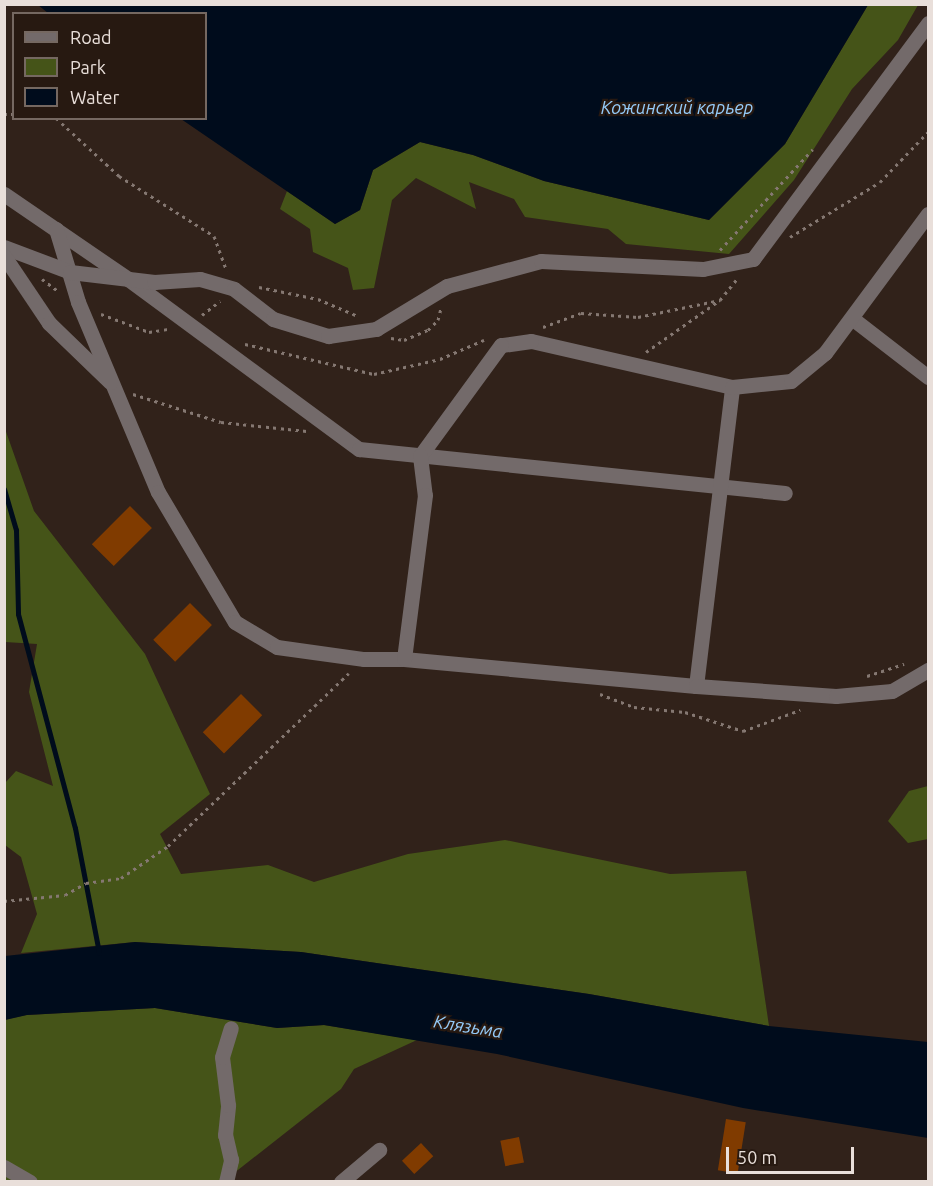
<!DOCTYPE html>
<html>
<head>
<meta charset="utf-8">
<style>
  body { margin:0 }
  #map { position:relative; width:933px; height:1186px; overflow:hidden; background:#31221a; font-family:Ubuntu,sans-serif }
  div>[style] { position:absolute }
  .green>* { inset:0; background:#455418 }
  .water>* { inset:0; background:#000c1c }
  .stream>* { height:5px; margin:-2.5px; padding:0 2.5px; transform-origin:2.5px; border-radius:2.5px; background:#000c1c }
  .building>* { inset:0; background:#803b00; transform-origin:0 0 }
  .path>* { height:3px; margin-top:-1.5px; transform-origin:0; background:repeating-linear-gradient(90deg,#857872 0 3px,transparent 0 7.5px) }
  .minor>* { height:15px; margin:-7.5px; padding:0 7.5px; transform-origin:7.5px; border-radius:7.5px; background:#736a6a }
  span { translate:-50% -50%; white-space:nowrap; text-align:center; line-height:1.15; -webkit-text-stroke:4.5px #271911; paint-order:stroke }
  .water-label { font-size:18px; color:#95cbf9; font-style:italic }
  .frame { position:absolute; inset:0; border:6px solid #e9dfda; pointer-events:none }
  .legend { position:absolute; left:12px; top:12px; width:195px; height:108px; box-sizing:border-box; background:#271911; border:2px solid #756861; margin:0; padding:8px 10px; list-style:none; font-size:18px; color:#e9dfda }
  .legend li { display:flex; align-items:center; gap:12px; height:30px }
  .legend b { width:30px; border:2px solid #756861 }
  .scale { position:absolute; left:726px; top:1147px; width:128px; height:27px; box-sizing:border-box; border:3px solid #e9dfda; border-top:0; padding-left:8px; font-size:18px; line-height:21px; white-space:nowrap; color:#e9dfda; -webkit-text-stroke:4px #271911; paint-order:stroke }
</style>
</head>
<body>
<div id="map">
  <div class="green">
    <i style="clip-path:polygon(868px 5px,918px 5px,898px 40px,852px 89px,794px 180px,729px 254px,626px 244px,608px 229px,525px 217px,514px 199px,469px 182px,476px 209px,416px 178px,392px 200px,374px 288px,353px 290px,348px 268px,313px 252px,310px 229px,280px 209px,287px 191px,335px 224px,360px 210px,373px 170px,420px 142px,473px 155px,544px 181px,709px 220px,785px 144px)"></i>
    <i style="clip-path:polygon(4px 426px,34px 511px,145px 654px,210px 794px,160px 834px,181px 874px,268px 865px,314px 882px,408px 854px,505px 840px,670px 874px,746px 871px,769px 1026px,589px 994px,301px 952px,135px 942px,21px 953px,37px 914px,21px 857px,5px 845px,5px 783px,16px 771px,53px 786px,29px 692px,37px 644px,5px 642px)"></i>
    <i style="clip-path:polygon(928px 786px,928px 839px,908px 843px,888px 821px,909px 791px)"></i>
    <i style="clip-path:polygon(155px 1008px,277px 1028px,324px 1025px,417px 1040px,354px 1069px,341px 1089px,224px 1181px,5px 1181px,4px 1020px,26px 1015px)"></i>
  </div>
  <div class="water">
    <i style="clip-path:polygon(38px 5px,868px 5px,785px 144px,709px 220px,544px 181px,473px 155px,420px 142px,373px 170px,360px 210px,335px 224px,181px 119px,206px 118px,206px 14px,48px 13px)"></i>
    <i style="clip-path:polygon(135px 942px,301px 952px,589px 994px,769px 1026px,928px 1042px,928px 1138px,743px 1108px,497px 1054px,324px 1025px,277px 1028px,155px 1008px,27px 1015px,5px 1020px,5px 956px)"></i>
  </div>
  <div class="stream">
    <i style="left:4px;top:489px;width:43px;rotate:73.7deg"></i>
    <i style="left:16px;top:530px;width:84px;rotate:88.6deg"></i>
    <i style="left:18px;top:614px;width:221px;rotate:75.1deg"></i>
    <i style="left:75px;top:828px;width:127px;rotate:79.1deg"></i>
  </div>
  <div class="building">
    <i style="left:130px;top:506px;width:31px;height:54px;rotate:45deg"></i>
    <i style="left:190px;top:603px;width:31px;height:52px;rotate:45deg"></i>
    <i style="left:241px;top:694px;width:30px;height:54px;rotate:45deg"></i>
    <i style="left:726px;top:1119px;width:20px;height:52px;rotate:9deg"></i>
    <i style="left:519px;top:1137px;width:26px;height:19px;rotate:79deg"></i>
    <i style="left:421px;top:1143px;width:18px;height:26px;rotate:47deg"></i>
  </div>
  <div class="path">
    <i style="left:4px;top:114px;width:10px"></i>
    <i style="left:56px;top:118px;width:86px;rotate:42.6deg"></i>
    <i style="left:119px;top:176px;width:112px;rotate:32.3deg"></i>
    <i style="left:214px;top:236px;width:37px;rotate:70deg"></i>
    <i style="left:790px;top:237px;width:105px;rotate:-31.4deg"></i>
    <i style="left:880px;top:182px;width:69px;rotate:-46.2deg"></i>
    <i style="left:720px;top:250px;width:137px;rotate:-47.4deg"></i>
    <i style="left:42px;top:279px;width:20px;rotate:37deg"></i>
    <i style="left:259px;top:287px;width:60px;rotate:11.5deg"></i>
    <i style="left:318px;top:299px;width:43px;rotate:23deg"></i>
    <i style="left:101px;top:314px;width:51px;rotate:20.6deg"></i>
    <i style="left:149px;top:332px;width:20px;rotate:-9deg"></i>
    <i style="left:202px;top:315px;width:23px;rotate:-38deg"></i>
    <i style="left:543px;top:327px;width:40px;rotate:-20.2deg"></i>
    <i style="left:581px;top:313px;width:57px;rotate:4deg"></i>
    <i style="left:638px;top:317px;width:84px;rotate:-11.7deg"></i>
    <i style="left:391px;top:338px;width:13px;rotate:9deg"></i>
    <i style="left:404px;top:340px;width:26px;rotate:-23deg"></i>
    <i style="left:428px;top:330px;width:14px;rotate:-45deg"></i>
    <i style="left:438px;top:320px;width:12px;rotate:-76deg"></i>
    <i style="left:245px;top:344px;width:132px;rotate:13.1deg"></i>
    <i style="left:374px;top:374px;width:68px;rotate:-12.8deg"></i>
    <i style="left:440px;top:359px;width:48px;rotate:-23.4deg"></i>
    <i style="left:646px;top:352px;width:90px;rotate:-35.1deg"></i>
    <i style="left:720px;top:300px;width:26px;rotate:-51deg"></i>
    <i style="left:133px;top:394px;width:92px;rotate:17.7deg"></i>
    <i style="left:221px;top:422px;width:86px;rotate:6deg"></i>
    <i style="left:867px;top:676px;width:39px;rotate:-18deg"></i>
    <i style="left:600px;top:694px;width:36px;rotate:21deg"></i>
    <i style="left:634px;top:707px;width:51px;rotate:5.6deg"></i>
    <i style="left:685px;top:712px;width:61px;rotate:18.1deg"></i>
    <i style="left:743px;top:731px;width:61px;rotate:-20.2deg"></i>
    <i style="left:4px;top:901px;width:61px;rotate:-5.6deg"></i>
    <i style="left:65px;top:895px;width:24px;rotate:-30deg"></i>
    <i style="left:86px;top:883px;width:35px;rotate:-8deg"></i>
    <i style="left:121px;top:878px;width:57px;rotate:-34.2deg"></i>
    <i style="left:168px;top:846px;width:250px;rotate:-43.7deg"></i>
  </div>
  <div class="minor">
    <i style="left:4px;top:194px;width:150px;rotate:34.4deg"></i>
    <i style="left:128px;top:279px;width:287px;rotate:36.4deg"></i>
    <i style="left:359px;top:449px;width:428px;rotate:5.9deg"></i>
    <i style="left:56px;top:229px;width:76px;rotate:73.2deg"></i>
    <i style="left:78px;top:302px;width:206px;rotate:67.2deg"></i>
    <i style="left:158px;top:492px;width:151px;rotate:59.4deg"></i>
    <i style="left:235px;top:622px;width:49px;rotate:30.8deg"></i>
    <i style="left:277px;top:647px;width:88px;rotate:7.9deg"></i>
    <i style="left:364px;top:659px;width:40px"></i>
    <i style="left:404px;top:659px;width:293px;rotate:5.3deg"></i>
    <i style="left:696px;top:686px;width:301px;rotate:-83.1deg"></i>
    <i style="left:732px;top:387px;width:206px;rotate:-167.1deg"></i>
    <i style="left:531px;top:341px;width:30px;rotate:172deg"></i>
    <i style="left:501px;top:345px;width:137px;rotate:126.1deg"></i>
    <i style="left:420px;top:456px;width:39px;rotate:83deg"></i>
    <i style="left:425px;top:495px;width:165px;rotate:97.3deg"></i>
    <i style="left:4px;top:247px;width:71px;rotate:20.7deg"></i>
    <i style="left:70px;top:272px;width:85px;rotate:6.8deg"></i>
    <i style="left:154px;top:282px;width:46px;rotate:-3.7deg"></i>
    <i style="left:200px;top:279px;width:35px;rotate:16deg"></i>
    <i style="left:234px;top:289px;width:49px;rotate:37.6deg"></i>
    <i style="left:273px;top:319px;width:58px;rotate:17.2deg"></i>
    <i style="left:328px;top:336px;width:49px;rotate:-8.3deg"></i>
    <i style="left:376px;top:329px;width:83px;rotate:-31.2deg"></i>
    <i style="left:447px;top:286px;width:97px;rotate:-14.9deg"></i>
    <i style="left:541px;top:261px;width:162px;rotate:2.8deg"></i>
    <i style="left:703px;top:269px;width:51px;rotate:-11.3deg"></i>
    <i style="left:753px;top:259px;width:294px;rotate:-53.4deg"></i>
    <i style="left:4px;top:256px;width:81px;rotate:56.1deg"></i>
    <i style="left:49px;top:323px;width:85px;rotate:44deg"></i>
    <i style="left:853px;top:319px;width:95px;rotate:37.7deg"></i>
    <i style="left:732px;top:387px;width:59px;rotate:-5.8deg"></i>
    <i style="left:791px;top:381px;width:44px;rotate:-39.5deg"></i>
    <i style="left:825px;top:353px;width:173px;rotate:-53.5deg"></i>
    <i style="left:696px;top:686px;width:140px;rotate:4.1deg"></i>
    <i style="left:836px;top:696px;width:56px;rotate:-5.1deg"></i>
    <i style="left:892px;top:691px;width:42px;rotate:-30.3deg"></i>
    <i style="left:4px;top:1167px;width:30px;rotate:30deg"></i>
    <i style="left:226px;top:1182px;width:23px;rotate:-77deg"></i>
    <i style="left:231px;top:1160px;width:26px;rotate:-103deg"></i>
    <i style="left:225px;top:1135px;width:30px;rotate:-84deg"></i>
    <i style="left:228px;top:1105px;width:48px;rotate:-97.1deg"></i>
    <i style="left:222px;top:1057px;width:30px;rotate:-73deg"></i>
    <i style="left:341px;top:1182px;width:50px;rotate:-40.1deg"></i>
  </div>
  <div class="water-label">
    <span style="left:677px;top:107px">Кожинский карьер</span>
    <span style="left:468px;top:1026px;rotate:9deg">Клязьма</span>
  </div>
  <div class="frame"></div>
  <ul class="legend">
  <li><b style="height:8px;background:#736a6a"></b>Road</li>
  <li><b style="height:16px;background:#455418"></b>Park</li>
  <li><b style="height:16px;background:#000c1c"></b>Water</li>
  </ul>
  <div class="scale">50 m</div>
</div>
</body>
</html>
